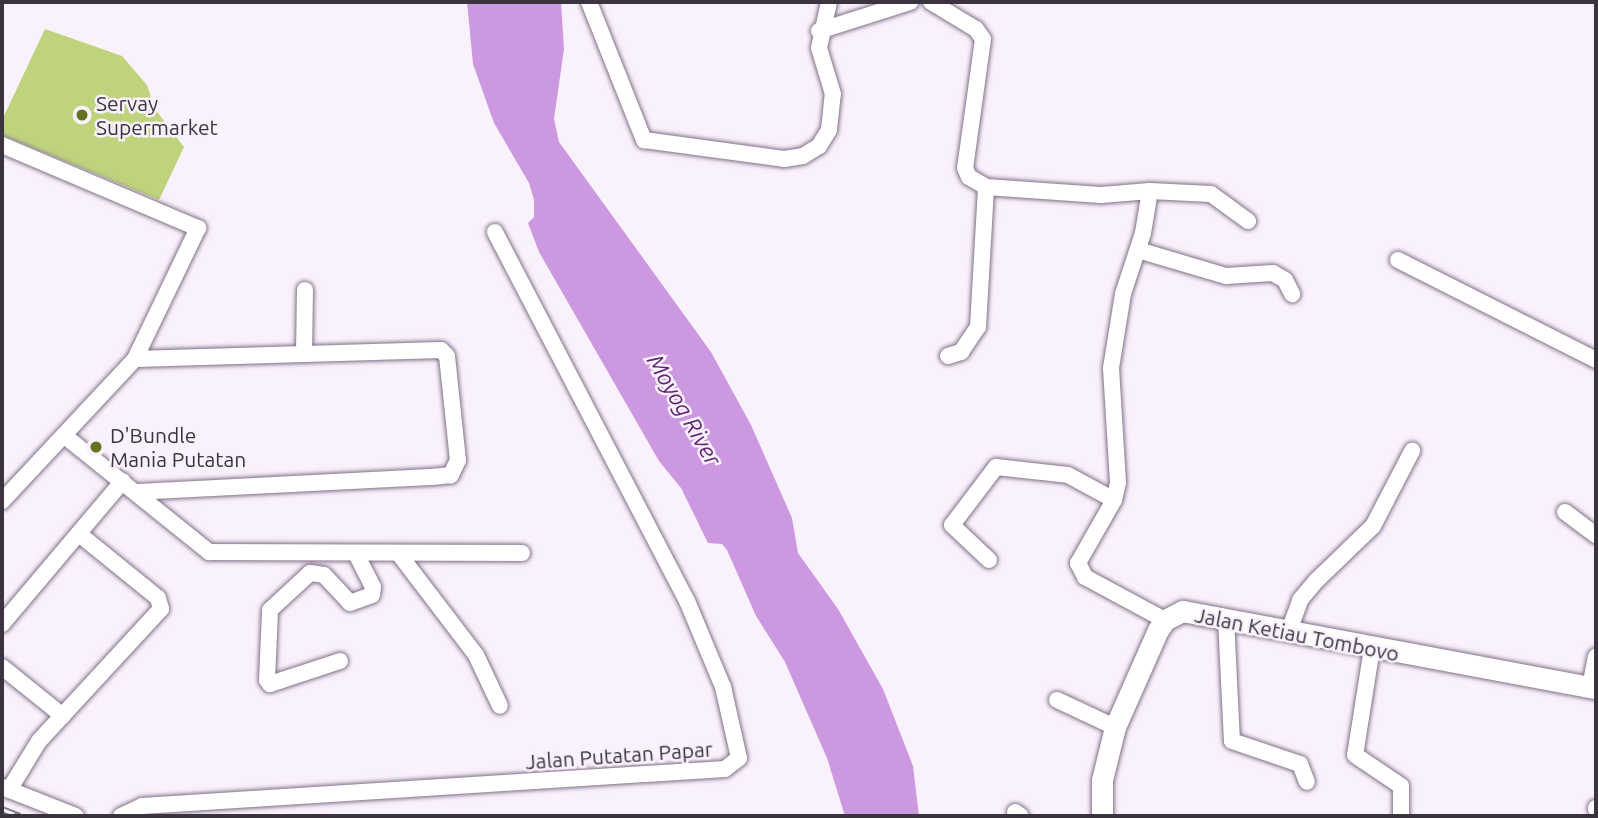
<!DOCTYPE html>
<html>
<head>
<meta charset="utf-8">
<style>
  body { margin:0 }
  #map { position:relative; width:1598px; height:818px; overflow:hidden; background:#f9f1fc; font-family:Ubuntu,sans-serif }
  div>[style] { position:absolute }
  .water>* { inset:0; background:#cc99e0 }
  .building>* { inset:0; background:#bfd37d }
  .roads { filter:drop-shadow(0 0 2px #817188) drop-shadow(0 0 2px #817188) }
  .street>* { height:16px; margin:-8px; padding:0 8px; transform-origin:8px; border-radius:8px; background:#fff }
  .secondary>* { height:21px; margin:-10.5px; padding:0 10.5px; transform-origin:10.5px; border-radius:10.5px; background:#fff }
  .rail>* { height:7px; margin-top:-3.5px; transform-origin:0; background:repeating-linear-gradient(90deg,#f9f1fc 0 13px,#867f89 0 26px); box-sizing:border-box; border-block:2px solid #867f89 }
  .dots>* { width:19px; height:19px; translate:-50% -50%; box-sizing:border-box; border:4px solid #f9f1fc; border-radius:50% }
  span { translate:-50% -50%; white-space:nowrap; text-align:center; line-height:1.15; -webkit-text-stroke:5px #f9f1fc; paint-order:stroke }
  .poi-label { font-size:21px; color:#3b343e }
  .left { translate:0 -50%; text-align:left }
  .street-label { font-size:21px; color:#3b343e }
  .water-label { font-size:23px; color:#622477; font-style:italic }
  .frame { position:absolute; inset:0; border:4px solid #3b343e; pointer-events:none }
</style>
</head>
<body>
<div id="map">
  <div class="water">
    <i style="clip-path:polygon(467px 2px,561px 2px,564px 49px,554px 119px,559px 142px,711px 352px,751px 425px,792px 518px,798px 553px,838px 609px,883px 689px,913px 766px,919px 816px,845px 816px,827px 758px,785px 662px,756px 616px,727px 550px,722px 544px,708px 543px,681px 488px,659px 461px,539px 252px,528px 223px,534px 217px,534px 200px,529px 183px,494px 123px,473px 64px)"></i>
  </div>
  <div class="building">
    <i style="clip-path:polygon(45px 29px,122px 56px,147px 85px,155px 109px,184px 147px,159px 200px,2px 135px,2px 120px)"></i>
  </div>
  <div class="roads">
    <div class="street">
      <i style="left:589px;top:2px;width:149px;rotate:68.3deg"></i>
      <i style="left:644px;top:140px;width:141px;rotate:7.7deg"></i>
      <i style="left:784px;top:159px;width:19px;rotate:-9deg"></i>
      <i style="left:803px;top:156px;width:19px;rotate:-32deg"></i>
      <i style="left:819px;top:146px;width:19px;rotate:-58deg"></i>
      <i style="left:829px;top:130px;width:36px;rotate:-84deg"></i>
      <i style="left:833px;top:94px;width:48px;rotate:-106.9deg"></i>
      <i style="left:819px;top:48px;width:47px;rotate:-77.7deg"></i>
      <i style="left:931px;top:2px;width:52px;rotate:31deg"></i>
      <i style="left:976px;top:29px;width:12px;rotate:55deg"></i>
      <i style="left:983px;top:39px;width:130px;rotate:97.9deg"></i>
      <i style="left:965px;top:168px;width:10px;rotate:66deg"></i>
      <i style="left:969px;top:177px;width:20px;rotate:30deg"></i>
      <i style="left:986px;top:187px;width:115px;rotate:4deg"></i>
      <i style="left:1101px;top:195px;width:49px;rotate:-4.7deg"></i>
      <i style="left:1150px;top:191px;width:43px;rotate:99.5deg"></i>
      <i style="left:1143px;top:233px;width:64px;rotate:108.2deg"></i>
      <i style="left:1123px;top:294px;width:75px;rotate:99.2deg"></i>
      <i style="left:1111px;top:368px;width:115px;rotate:86.5deg"></i>
      <i style="left:1118px;top:483px;width:17px;rotate:103deg"></i>
      <i style="left:1114px;top:500px;width:73px;rotate:119.7deg"></i>
      <i style="left:1078px;top:563px;width:16px;rotate:63deg"></i>
      <i style="left:1085px;top:577px;width:91px;rotate:28.3deg"></i>
      <i style="left:819px;top:31px;width:96px;rotate:-17.7deg"></i>
      <i style="left:2px;top:145px;width:213px;rotate:23deg"></i>
      <i style="left:198px;top:228px;width:145px;rotate:115.7deg"></i>
      <i style="left:135px;top:359px;width:195px;rotate:133.1deg"></i>
      <i style="left:1150px;top:191px;width:61px;rotate:2.8deg"></i>
      <i style="left:1211px;top:194px;width:46px;rotate:36.1deg"></i>
      <i style="left:1138px;top:250px;width:92px;rotate:16.5deg"></i>
      <i style="left:1226px;top:276px;width:47px;rotate:-3.7deg"></i>
      <i style="left:1273px;top:273px;width:14px;rotate:30deg"></i>
      <i style="left:1285px;top:280px;width:16px;rotate:63deg"></i>
      <i style="left:1398px;top:260px;width:222px;rotate:26.8deg"></i>
      <i style="left:304px;top:353px;width:63px;rotate:-89.1deg"></i>
      <i style="left:948px;top:356px;width:14px;rotate:-17deg"></i>
      <i style="left:961px;top:352px;width:30px;rotate:-56deg"></i>
      <i style="left:978px;top:327px;width:140px;rotate:-86.7deg"></i>
      <i style="left:135px;top:359px;width:306px;rotate:-1.7deg"></i>
      <i style="left:441px;top:350px;width:8px;rotate:45deg"></i>
      <i style="left:447px;top:356px;width:105px;rotate:84deg"></i>
      <i style="left:458px;top:460px;width:17px;rotate:115deg"></i>
      <i style="left:451px;top:475px;width:19px;rotate:174deg"></i>
      <i style="left:432px;top:477px;width:296px;rotate:177.1deg"></i>
      <i style="left:66px;top:437px;width:184px;rotate:38.8deg"></i>
      <i style="left:209px;top:552px;width:313px;rotate:0.2deg"></i>
      <i style="left:1565px;top:512px;width:39px;rotate:37deg"></i>
      <i style="left:399px;top:554px;width:127px;rotate:52.7deg"></i>
      <i style="left:476px;top:655px;width:56px;rotate:64.8deg"></i>
      <i style="left:989px;top:560px;width:51px;rotate:-136.6deg"></i>
      <i style="left:952px;top:525px;width:73px;rotate:-52.8deg"></i>
      <i style="left:996px;top:467px;width:72px;rotate:6.3deg"></i>
      <i style="left:1068px;top:475px;width:52px;rotate:28.5deg"></i>
      <i style="left:1226px;top:619px;width:122px;rotate:87.2deg"></i>
      <i style="left:1232px;top:741px;width:72px;rotate:18.7deg"></i>
      <i style="left:1300px;top:764px;width:19px;rotate:69deg"></i>
      <i style="left:2px;top:624px;width:187px;rotate:-49.8deg"></i>
      <i style="left:1289px;top:631px;width:33px;rotate:-70deg"></i>
      <i style="left:1300px;top:600px;width:25px;rotate:-50deg"></i>
      <i style="left:1316px;top:581px;width:79px;rotate:-44deg"></i>
      <i style="left:1373px;top:526px;width:85px;rotate:-62.5deg"></i>
      <i style="left:1372px;top:648px;width:108px;rotate:99deg"></i>
      <i style="left:1355px;top:755px;width:55px;rotate:34deg"></i>
      <i style="left:1401px;top:786px;width:30px;rotate:90deg"></i>
      <i style="left:340px;top:661px;width:74px;rotate:161.8deg"></i>
      <i style="left:270px;top:684px;width:5px;rotate:-127deg"></i>
      <i style="left:267px;top:680px;width:70px;rotate:-87.5deg"></i>
      <i style="left:270px;top:610px;width:54px;rotate:-42.8deg"></i>
      <i style="left:310px;top:573px;width:14px;rotate:8deg"></i>
      <i style="left:324px;top:575px;width:38px;rotate:47deg"></i>
      <i style="left:350px;top:603px;width:23px;rotate:-20deg"></i>
      <i style="left:372px;top:595px;width:8px;rotate:-83deg"></i>
      <i style="left:373px;top:587px;width:37px;rotate:-117deg"></i>
      <i style="left:2px;top:667px;width:78px;rotate:38.8deg"></i>
      <i style="left:1590px;top:687px;width:31px;rotate:-79deg"></i>
      <i style="left:1057px;top:700px;width:64px;rotate:25deg"></i>
      <i style="left:2px;top:787px;width:79px;rotate:21.4deg"></i>
      <i style="left:9px;top:790px;width:57px;rotate:-58.5deg"></i>
      <i style="left:39px;top:741px;width:180px;rotate:-47.3deg"></i>
      <i style="left:161px;top:609px;width:11px;rotate:-105deg"></i>
      <i style="left:158px;top:598px;width:102px;rotate:-141deg"></i>
      <i style="left:1596px;top:809px;width:1px;rotate:-90deg"></i>
      <i style="left:1015px;top:812px;width:7px;rotate:34deg"></i>
      <i style="left:121px;top:816px;width:23px;rotate:-25deg"></i>
      <i style="left:142px;top:806px;width:584px;rotate:-3.63deg"></i>
      <i style="left:725px;top:769px;width:18px;rotate:-38deg"></i>
      <i style="left:739px;top:758px;width:73px;rotate:-102.7deg"></i>
      <i style="left:723px;top:687px;width:93px;rotate:-112.7deg"></i>
      <i style="left:687px;top:601px;width:416px;rotate:-117.5deg"></i>
    </div>
    <div class="secondary">
      <i style="left:1102px;top:816px;width:36px;rotate:-90deg"></i>
      <i style="left:1102px;top:780px;width:55px;rotate:-76.2deg"></i>
      <i style="left:1115px;top:727px;width:106px;rotate:-66.1deg"></i>
      <i style="left:1158px;top:630px;width:12px;rotate:-55deg"></i>
      <i style="left:1165px;top:620px;width:20px;rotate:-27deg"></i>
      <i style="left:1183px;top:611px;width:420px;rotate:10.6deg"></i>
    </div>
  </div>
  <div class="rail">
    <i style="left:2px;top:809px;width:19px;rotate:21deg"></i>
  </div>
  <div class="dots">
    <i style="left:82px;top:115px;background:#647320"></i>
    <i style="left:96px;top:447px;background:#647320"></i>
  </div>
  <div class="poi-label">
    <span class="left" style="left:96px;top:115px">Servay<br>Supermarket</span>
    <span class="left" style="left:110px;top:447px">D'Bundle<br>Mania Putatan</span>
  </div>
  <div class="street-label">
    <span style="left:1297px;top:634px;rotate:11deg">Jalan Ketiau Tombovo</span>
    <span style="left:619px;top:755px;rotate:-4deg">Jalan Putatan Papar</span>
  </div>
  <div class="water-label">
    <span style="left:684px;top:410px;rotate:60deg">Moyog River</span>
  </div>
  <div class="frame"></div>
</div>
</body>
</html>
